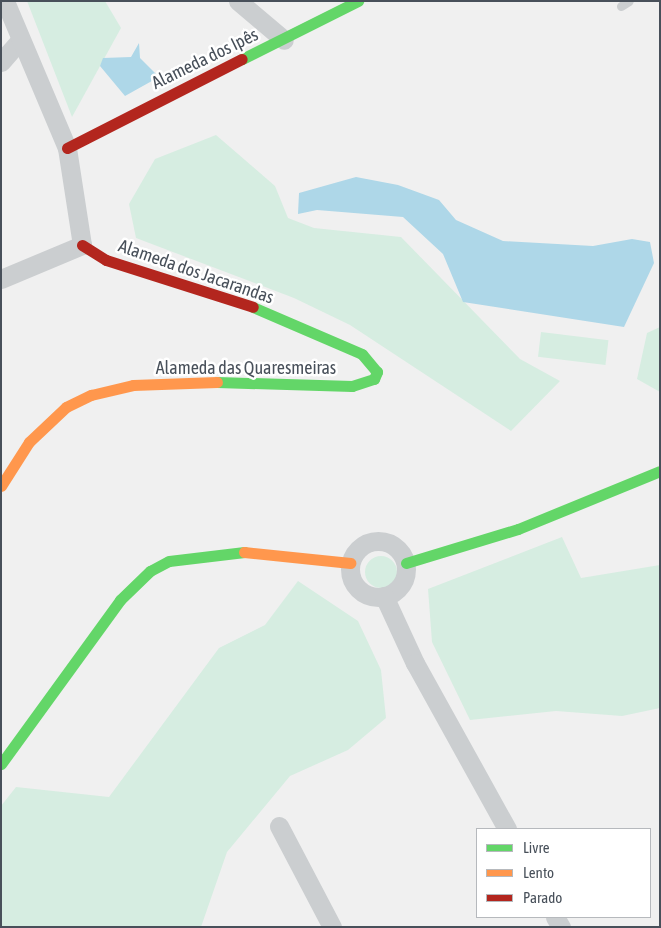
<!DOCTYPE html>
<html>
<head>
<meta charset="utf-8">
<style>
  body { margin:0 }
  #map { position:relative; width:661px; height:928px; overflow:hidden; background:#f0f0f0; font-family:"Asap Condensed",sans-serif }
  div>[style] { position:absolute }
  .green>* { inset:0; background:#d6ede1; transform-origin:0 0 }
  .round { border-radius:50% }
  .water>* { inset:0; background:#aed7e8 }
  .lane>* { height:9px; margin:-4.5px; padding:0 4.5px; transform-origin:4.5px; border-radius:4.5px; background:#cbced0 }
  .street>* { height:19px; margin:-9.5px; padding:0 9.5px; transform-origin:9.5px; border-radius:9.5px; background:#cbced0 }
  .street>.ring { margin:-9.5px; padding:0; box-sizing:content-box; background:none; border:19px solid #cbced0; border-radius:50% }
  .fast>* { height:11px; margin:-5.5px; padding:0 5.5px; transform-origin:5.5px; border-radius:5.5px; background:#63d668 }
  .slow>* { height:11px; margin:-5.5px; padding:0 5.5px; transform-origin:5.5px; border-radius:5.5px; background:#ff974d }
  .jam>* { height:11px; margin:-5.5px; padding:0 5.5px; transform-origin:5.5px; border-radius:5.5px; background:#b3261e }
  span { translate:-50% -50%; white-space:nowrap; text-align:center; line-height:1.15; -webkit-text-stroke:5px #fff; paint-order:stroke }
  .street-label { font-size:18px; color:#48505a }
  .frame { position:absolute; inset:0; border:2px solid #48505a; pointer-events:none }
  .legend { position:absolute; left:476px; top:828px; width:175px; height:90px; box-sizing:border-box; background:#fff; border:1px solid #b6b9bd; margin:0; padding:6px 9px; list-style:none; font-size:15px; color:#48505a }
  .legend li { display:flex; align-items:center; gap:10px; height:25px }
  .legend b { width:25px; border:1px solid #b6b9bd }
</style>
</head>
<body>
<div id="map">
  <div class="green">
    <i style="clip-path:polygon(27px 1px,105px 1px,121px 28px,72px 117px)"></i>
    <i style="clip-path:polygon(216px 135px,275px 186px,288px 218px,314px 228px,401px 237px,520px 359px,560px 381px,511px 431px,350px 325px,294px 298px,136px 238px,129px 204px,155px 159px)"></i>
    <i style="clip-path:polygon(660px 327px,660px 392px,637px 379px,647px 333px)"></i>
    <i style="left:541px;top:332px;width:68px;height:25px;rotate:7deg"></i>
    <i style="clip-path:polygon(562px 537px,581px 578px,660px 565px,660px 708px,622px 716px,556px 711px,470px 720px,432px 642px,428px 589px)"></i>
    <i class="round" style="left:365px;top:556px;width:32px;height:32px"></i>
    <i style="clip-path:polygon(298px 581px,358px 621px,381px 670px,386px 718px,348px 750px,290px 776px,227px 852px,201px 927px,1px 927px,1px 806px,16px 787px,109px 797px,219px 648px,265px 625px)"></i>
  </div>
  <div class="water">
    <i style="clip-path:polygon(139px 43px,140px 58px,159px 77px,125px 96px,100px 66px,103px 58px,131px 57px)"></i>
    <i style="clip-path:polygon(356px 177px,398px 185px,439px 200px,456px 220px,503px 241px,593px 246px,632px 239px,650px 242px,654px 263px,624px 327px,463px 302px,443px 254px,403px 217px,317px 210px,298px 214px,299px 193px)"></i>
  </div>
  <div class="lane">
    <i style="left:621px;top:6px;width:9px;rotate:-32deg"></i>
  </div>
  <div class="street">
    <i style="left:238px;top:1px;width:60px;rotate:40.3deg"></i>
    <i style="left:1px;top:62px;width:29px;rotate:-49deg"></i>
    <i style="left:1px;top:279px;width:88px;rotate:-22.8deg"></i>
    <i style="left:82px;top:245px;width:98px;rotate:-98.8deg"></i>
    <i style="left:67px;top:148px;width:160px;rotate:-112.9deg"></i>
    <i class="ring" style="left:350px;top:541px;width:37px;height:37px"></i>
    <i style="left:384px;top:596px;width:74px;rotate:65.2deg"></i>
    <i style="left:415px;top:663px;width:190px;rotate:61deg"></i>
    <i style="left:279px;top:826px;width:114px;rotate:62.3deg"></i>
    <i style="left:555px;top:917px;width:12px;rotate:59deg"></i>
  </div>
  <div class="fast">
    <i style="left:242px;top:59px;width:130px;rotate:-26.6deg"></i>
    <i style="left:217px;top:382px;width:135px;rotate:1.7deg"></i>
    <i style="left:352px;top:386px;width:23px;rotate:-18deg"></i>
    <i style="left:374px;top:379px;width:8px;rotate:-67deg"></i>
    <i style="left:377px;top:372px;width:23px;rotate:-130deg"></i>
    <i style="left:362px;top:354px;width:119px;rotate:-156.7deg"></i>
    <i style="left:406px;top:563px;width:117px;rotate:-16.9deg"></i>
    <i style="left:518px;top:529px;width:153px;rotate:-22.2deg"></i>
    <i style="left:1px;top:764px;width:203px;rotate:-54deg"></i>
    <i style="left:120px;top:600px;width:42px;rotate:-44deg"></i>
    <i style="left:150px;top:571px;width:21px;rotate:-28deg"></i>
    <i style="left:169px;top:561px;width:76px;rotate:-6.8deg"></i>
  </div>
  <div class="slow">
    <i style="left:1px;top:486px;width:52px;rotate:-57.5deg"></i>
    <i style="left:29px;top:442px;width:51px;rotate:-43.4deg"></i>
    <i style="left:66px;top:407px;width:28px;rotate:-26deg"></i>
    <i style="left:91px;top:395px;width:43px;rotate:-13.4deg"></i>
    <i style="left:133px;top:385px;width:84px;rotate:-2deg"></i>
    <i style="left:244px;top:552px;width:107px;rotate:5.9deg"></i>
  </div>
  <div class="jam">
    <i style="left:67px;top:148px;width:196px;rotate:-27deg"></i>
    <i style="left:82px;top:245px;width:28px;rotate:32deg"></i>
    <i style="left:106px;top:260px;width:154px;rotate:17.7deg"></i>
  </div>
  <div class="street-label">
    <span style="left:205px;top:59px;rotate:-26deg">Alameda dos Ipês</span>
    <span style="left:196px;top:272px;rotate:19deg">Alameda dos Jacarandas</span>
    <span style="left:246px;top:368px">Alameda das Quaresmeiras</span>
  </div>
  <div class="frame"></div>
  <ul class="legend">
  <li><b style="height:6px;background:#63d668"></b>Livre</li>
  <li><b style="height:6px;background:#ff974d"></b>Lento</li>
  <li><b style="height:6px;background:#b3261e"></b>Parado</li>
  </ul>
</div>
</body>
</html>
